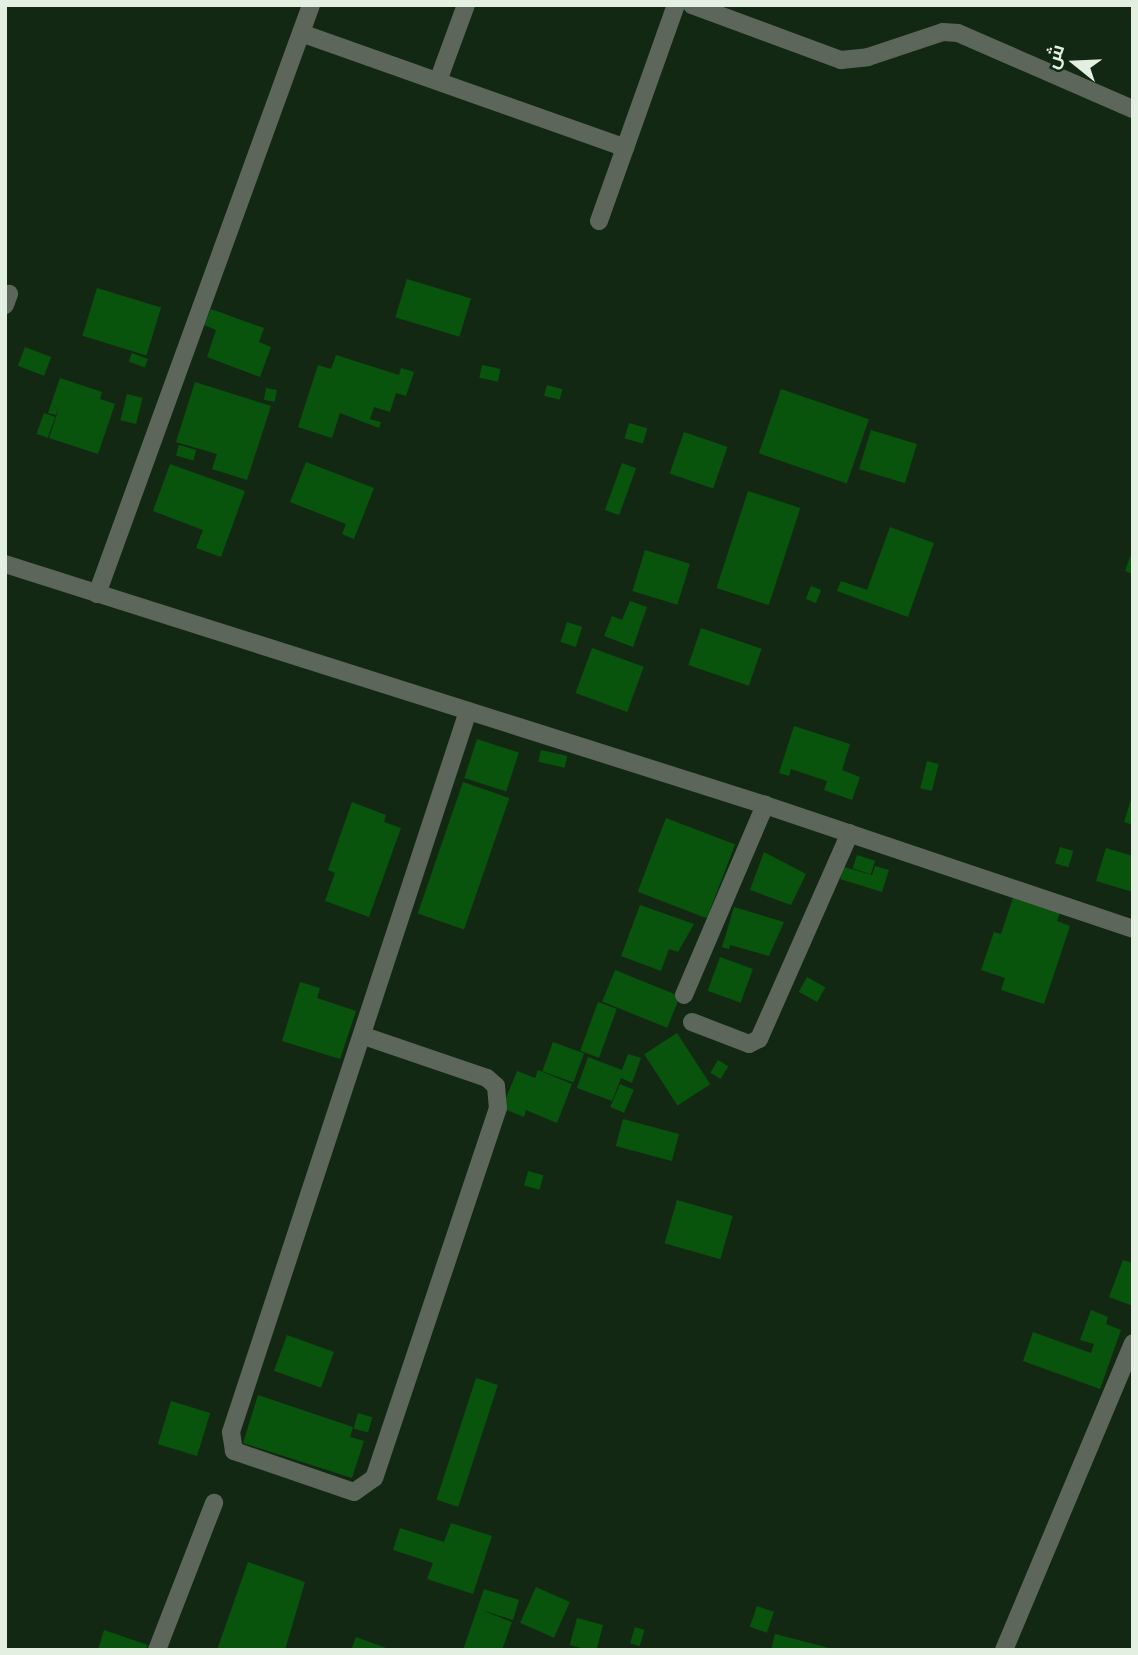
<!DOCTYPE html>
<html>
<head>
<meta charset="utf-8">
<style>
  body { margin:0 }
  #map { position:relative; width:1138px; height:1655px; overflow:hidden; background:#132813; font-family:"Work Sans",Cairo,sans-serif }
  div>[style] { position:absolute }
  .building>* { inset:0; background:#08540d; transform-origin:0 0 }
  .minor>* { height:18px; margin:-9px; padding:0 9px; transform-origin:9px; border-radius:9px; background:#5c665b }
  span { translate:-50% -50%; white-space:nowrap; text-align:center; line-height:1.15; -webkit-text-stroke:6px #132813; paint-order:stroke }
  .frame { position:absolute; inset:0; border:7px solid #e2efe1; pointer-events:none }
  .north { position:absolute; left:1040px; top:28px; width:70px; height:70px; -webkit-text-stroke:5px #132813; paint-order:stroke; rotate:288deg; font-size:19px; font-weight:700; line-height:28px; text-align:center; color:#e2efe1 }
  .north::after { content:''; display:block; margin:auto; width:24px; height:32px; background:#e2efe1; clip-path:polygon(50% 0,100% 100%,50% 72%,0 100%) }
</style>
</head>
<body>
<div id="map">
  <div class="building">
    <i style="left:407px;top:279px;width:67px;height:40px;rotate:17deg"></i>
    <i style="left:97px;top:288px;width:67px;height:50px;rotate:17deg"></i>
    <i style="clip-path:polygon(211px 309px,264px 328px,259px 342px,271px 347px,260px 377px,207px 357px,216px 330px,204px 325px)"></i>
    <i style="left:25px;top:347px;width:28px;height:20px;rotate:21deg"></i>
    <i style="left:132px;top:353px;width:17px;height:9px;rotate:21deg"></i>
    <i style="clip-path:polygon(336px 355px,399px 375px,401px 368px,414px 372px,406px 396px,396px 393px,390px 412px,374px 407px,370px 419px,381px 422px,379px 428px,340px 413px,332px 438px,298px 427px,318px 365px,331px 369px)"></i>
    <i style="left:482px;top:365px;width:19px;height:13px;rotate:12deg"></i>
    <i style="clip-path:polygon(60px 378px,102px 392px,100px 399px,115px 404px,98px 454px,49px 438px,58px 411px,56px 415px,48px 413px)"></i>
    <i style="clip-path:polygon(195px 382px,271px 406px,247px 480px,212px 469px,217px 454px,176px 442px)"></i>
    <i style="left:547px;top:385px;width:16px;height:11px;rotate:15deg"></i>
    <i style="left:266px;top:388px;width:11px;height:12px;rotate:10deg"></i>
    <i style="left:781px;top:389px;width:93px;height:68px;rotate:19deg"></i>
    <i style="left:127px;top:394px;width:16px;height:27px;rotate:14deg"></i>
    <i style="left:44px;top:413px;width:12px;height:22px;rotate:20deg"></i>
    <i style="left:629px;top:423px;width:19px;height:16px;rotate:16deg"></i>
    <i style="left:871px;top:430px;width:48px;height:41px;rotate:17deg"></i>
    <i style="left:684px;top:432px;width:46px;height:44px;rotate:19deg"></i>
    <i style="left:179px;top:445px;width:18px;height:11px;rotate:16deg"></i>
    <i style="clip-path:polygon(306px 462px,374px 488px,354px 539px,342px 534px,346px 524px,290px 502px)"></i>
    <i style="left:622px;top:463px;width:15px;height:50px;rotate:20deg"></i>
    <i style="clip-path:polygon(170px 464px,245px 491px,221px 557px,196px 548px,203px 530px,153px 511px)"></i>
    <i style="left:748px;top:491px;width:55px;height:102px;rotate:18deg"></i>
    <i style="clip-path:polygon(890px 527px,934px 543px,908px 617px,837px 591px,841px 581px,867px 590px)"></i>
    <i style="clip-path:polygon(1133px 549px,1133px 574px,1125px 571px)"></i>
    <i style="left:645px;top:550px;width:47px;height:43px;rotate:17deg"></i>
    <i style="left:811px;top:586px;width:11px;height:14px;rotate:22deg"></i>
    <i style="clip-path:polygon(630px 601px,647px 607px,633px 647px,604px 636px,612px 616px,622px 620px)"></i>
    <i style="left:567px;top:622px;width:16px;height:21px;rotate:18deg"></i>
    <i style="left:701px;top:628px;width:64px;height:39px;rotate:19deg"></i>
    <i style="left:592px;top:648px;width:55px;height:48px;rotate:20deg"></i>
    <i style="clip-path:polygon(794px 726px,850px 744px,842px 770px,860px 777px,852px 800px,824px 790px,827px 781px,791px 769px,789px 776px,779px 773px)"></i>
    <i style="left:477px;top:739px;width:44px;height:41px;rotate:18deg"></i>
    <i style="left:541px;top:750px;width:27px;height:12px;rotate:13deg"></i>
    <i style="left:927px;top:761px;width:12px;height:28px;rotate:14deg"></i>
    <i style="left:463px;top:782px;width:49px;height:139px;rotate:19deg"></i>
    <i style="clip-path:polygon(1132px 796px,1133px 796px,1133px 825px,1124px 822px)"></i>
    <i style="clip-path:polygon(352px 802px,386px 815px,384px 822px,401px 828px,369px 917px,325px 901px,335px 873px,328px 870px)"></i>
    <i style="left:666px;top:818px;width:74px;height:79px;rotate:21deg"></i>
    <i style="left:1060px;top:847px;width:14px;height:17px;rotate:17deg"></i>
    <i style="clip-path:polygon(1106px 848px,1133px 856px,1133px 892px,1096px 881px)"></i>
    <i style="clip-path:polygon(764px 852px,806px 874px,791px 905px,750px 890px)"></i>
    <i style="left:857px;top:855px;width:19px;height:14px;rotate:18deg"></i>
    <i style="clip-path:polygon(875px 866px,889px 870px,882px 892px,840px 879px,844px 867px,872px 875px)"></i>
    <i style="clip-path:polygon(1013px 898px,1060px 913px,1057px 921px,1070px 926px,1044px 1004px,1001px 990px,1005px 978px,981px 970px,994px 932px,1001px 934px)"></i>
    <i style="clip-path:polygon(640px 905px,694px 924px,678px 952px,669px 949px,661px 971px,621px 956px)"></i>
    <i style="clip-path:polygon(734px 907px,784px 922px,769px 956px,730px 945px,729px 949px,722px 947px)"></i>
    <i style="left:720px;top:957px;width:35px;height:36px;rotate:20deg"></i>
    <i style="left:615px;top:970px;width:70px;height:34px;rotate:22deg"></i>
    <i style="left:807px;top:977px;width:21px;height:17px;rotate:29deg"></i>
    <i style="clip-path:polygon(300px 982px,320px 988px,317px 998px,356px 1011px,340px 1059px,282px 1041px)"></i>
    <i style="left:598px;top:1002px;width:20px;height:52px;rotate:20deg"></i>
    <i style="left:677px;top:1033px;width:61px;height:39px;rotate:57deg"></i>
    <i style="left:553px;top:1042px;width:33px;height:31px;rotate:20deg"></i>
    <i style="clip-path:polygon(628px 1054px,641px 1058px,632px 1083px,621px 1078px,612px 1101px,577px 1088px,588px 1057px,622px 1070px)"></i>
    <i style="left:718px;top:1060px;width:12px;height:15px;rotate:31deg"></i>
    <i style="clip-path:polygon(538px 1070px,572px 1084px,557px 1123px,526px 1110px,524px 1117px,502px 1108px,517px 1071px,535px 1078px)"></i>
    <i style="left:620px;top:1084px;width:15px;height:25px;rotate:23deg"></i>
    <i style="left:623px;top:1119px;width:58px;height:28px;rotate:15deg"></i>
    <i style="left:528px;top:1171px;width:16px;height:15px;rotate:15deg"></i>
    <i style="left:677px;top:1200px;width:58px;height:45px;rotate:16deg"></i>
    <i style="clip-path:polygon(1123px 1260px,1133px 1263px,1133px 1306px,1109px 1297px)"></i>
    <i style="clip-path:polygon(1091px 1310px,1108px 1317px,1106px 1324px,1121px 1330px,1100px 1389px,1023px 1361px,1033px 1332px,1091px 1353px,1094px 1344px,1080px 1340px)"></i>
    <i style="left:287px;top:1335px;width:50px;height:38px;rotate:20deg"></i>
    <i style="left:476px;top:1378px;width:23px;height:128px;rotate:18deg"></i>
    <i style="clip-path:polygon(258px 1395px,353px 1427px,350px 1437px,364px 1441px,352px 1478px,243px 1443px)"></i>
    <i style="left:171px;top:1401px;width:41px;height:45px;rotate:17deg"></i>
    <i style="left:358px;top:1413px;width:15px;height:16px;rotate:16deg"></i>
    <i style="clip-path:polygon(451px 1523px,492px 1536px,473px 1594px,427px 1579px,433px 1563px,393px 1550px,400px 1528px,444px 1542px)"></i>
    <i style="clip-path:polygon(248px 1562px,305px 1582px,285px 1650px,217px 1650px)"></i>
    <i style="left:536px;top:1587px;width:37px;height:39px;rotate:24deg"></i>
    <i style="clip-path:polygon(484px 1589px,519px 1600px,513px 1620px,481px 1610px,512px 1622px,502px 1650px,463px 1650px)"></i>
    <i style="left:757px;top:1606px;width:18px;height:22px;rotate:19deg"></i>
    <i style="left:577px;top:1618px;width:27px;height:28px;rotate:15deg"></i>
    <i style="left:635px;top:1627px;width:10px;height:17px;rotate:17deg"></i>
    <i style="clip-path:polygon(104px 1630px,148px 1645px,146px 1650px,98px 1650px)"></i>
    <i style="clip-path:polygon(775px 1634px,833px 1649px,833px 1650px,771px 1650px)"></i>
    <i style="clip-path:polygon(356px 1637px,389px 1649px,389px 1650px,351px 1650px)"></i>
  </div>
  <div class="minor">
    <i style="left:692px;top:5px;width:159px;rotate:20.3deg"></i>
    <i style="left:841px;top:60px;width:27px;rotate:-6deg"></i>
    <i style="left:868px;top:57px;width:79px;rotate:-18.4deg"></i>
    <i style="left:943px;top:32px;width:15px;rotate:4deg"></i>
    <i style="left:958px;top:33px;width:191px;rotate:23.5deg"></i>
    <i style="left:301px;top:33px;width:344px;rotate:19.5deg"></i>
    <i style="left:438px;top:81px;width:81px;rotate:-69.8deg"></i>
    <i style="left:599px;top:221px;width:229px;rotate:-70.4deg"></i>
    <i style="left:5px;top:305px;width:12px;rotate:-70deg"></i>
    <i style="left:5px;top:564px;width:797px;rotate:17.59deg"></i>
    <i style="left:765px;top:805px;width:388px;rotate:18.6deg"></i>
    <i style="left:97px;top:594px;width:627px;rotate:-70.03deg"></i>
    <i style="left:684px;top:995px;width:207px;rotate:-66.9deg"></i>
    <i style="left:692px;top:1022px;width:61px;rotate:21.1deg"></i>
    <i style="left:749px;top:1044px;width:11px;rotate:-27deg"></i>
    <i style="left:759px;top:1039px;width:225px;rotate:-66.2deg"></i>
    <i style="left:364px;top:1036px;width:130px;rotate:18.9deg"></i>
    <i style="left:487px;top:1078px;width:12px;rotate:42deg"></i>
    <i style="left:496px;top:1086px;width:22px;rotate:85deg"></i>
    <i style="left:498px;top:1108px;width:390px;rotate:108.5deg"></i>
    <i style="left:374px;top:1478px;width:24px;rotate:145deg"></i>
    <i style="left:354px;top:1492px;width:127px;rotate:-161.1deg"></i>
    <i style="left:234px;top:1451px;width:19px;rotate:-99deg"></i>
    <i style="left:231px;top:1432px;width:759px;rotate:-71.8deg"></i>
    <i style="left:157px;top:1650px;width:158px;rotate:-68.8deg"></i>
    <i style="left:1004px;top:1650px;width:333px;rotate:-67.2deg"></i>
  </div>
  <div class="frame"></div>
  <div class="north">ش</div>
</div>
</body>
</html>
